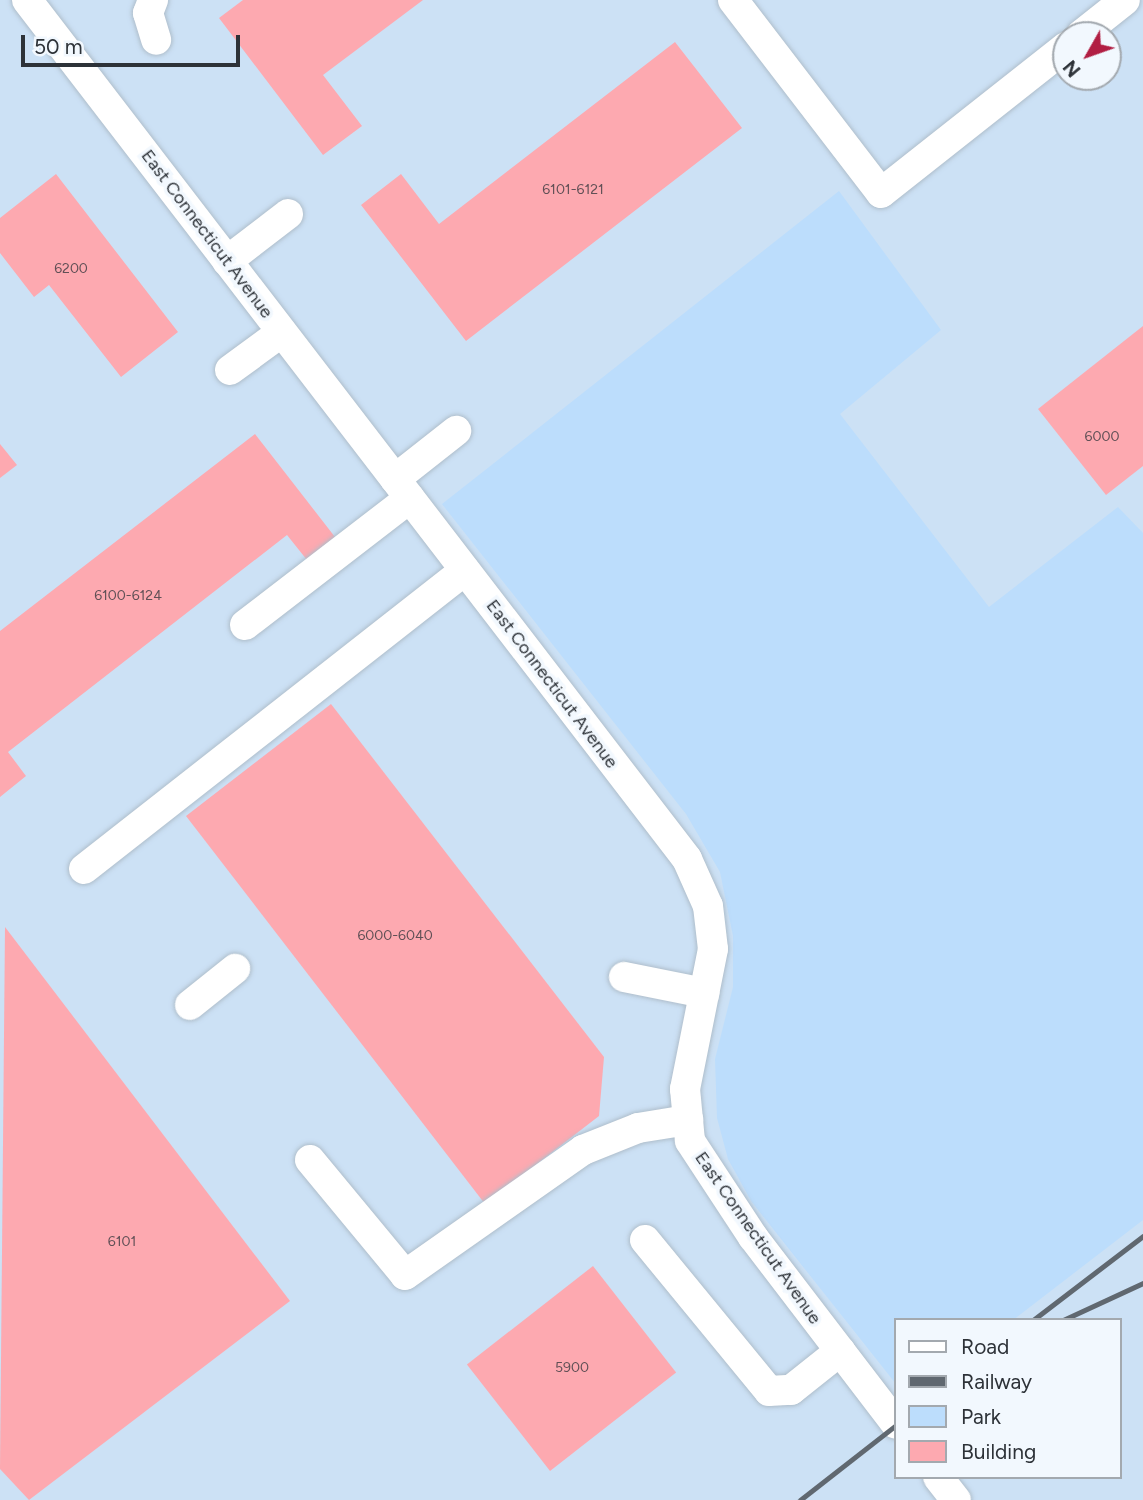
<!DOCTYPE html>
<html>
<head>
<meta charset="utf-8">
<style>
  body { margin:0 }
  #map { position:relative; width:1143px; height:1500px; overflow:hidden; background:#ddecfa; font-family:Figtree,sans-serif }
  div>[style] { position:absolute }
  .built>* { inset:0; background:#cce1f5 }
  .green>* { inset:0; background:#bcddfc }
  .building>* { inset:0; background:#fda9b0; transform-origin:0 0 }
  .roads { filter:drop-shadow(0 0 2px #afbecb) drop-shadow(0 0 2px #afbecb) }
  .minor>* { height:30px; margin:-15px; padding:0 15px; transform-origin:15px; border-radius:15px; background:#fff }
  .rail>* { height:5px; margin:-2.5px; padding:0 2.5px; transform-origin:2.5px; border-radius:2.5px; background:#606870 }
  span { translate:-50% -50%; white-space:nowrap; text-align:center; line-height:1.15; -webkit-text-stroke:7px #f2f8fe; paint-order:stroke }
  .number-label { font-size:14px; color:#615056 }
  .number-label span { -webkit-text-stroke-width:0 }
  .street-label { font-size:18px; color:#2d3238 }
  .legend { position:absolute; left:894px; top:1318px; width:228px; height:161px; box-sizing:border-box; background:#f2f8fe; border:2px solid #a3a9af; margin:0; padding:9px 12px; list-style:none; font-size:21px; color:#2d3238 }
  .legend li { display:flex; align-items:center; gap:14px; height:35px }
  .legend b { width:35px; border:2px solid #a3a9af }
  .north { position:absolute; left:1052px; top:21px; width:70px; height:70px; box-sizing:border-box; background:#f2f8fe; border:2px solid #a3a9af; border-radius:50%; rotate:230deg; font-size:19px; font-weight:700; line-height:28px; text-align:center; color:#2d3238 }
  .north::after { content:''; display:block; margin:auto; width:24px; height:32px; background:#b11e43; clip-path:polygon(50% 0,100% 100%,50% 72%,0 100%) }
  .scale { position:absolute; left:21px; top:35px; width:219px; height:32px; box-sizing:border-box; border:4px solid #2d3238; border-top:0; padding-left:9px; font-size:21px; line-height:24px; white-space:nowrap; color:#2d3238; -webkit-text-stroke:5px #f2f8fe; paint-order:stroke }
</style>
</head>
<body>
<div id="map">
  <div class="built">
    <i style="clip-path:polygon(evenodd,0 0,1143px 0,1143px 1500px,0 1500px,0 0,1066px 35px,1108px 35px,1108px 77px,1066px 77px,1066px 35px,0 0,896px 1320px,1120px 1320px,1120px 1477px,896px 1477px,896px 1320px)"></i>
  </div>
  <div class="green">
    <i style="clip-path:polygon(839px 191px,941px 330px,840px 414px,989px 607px,1118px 507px,1143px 533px,1143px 1220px,1013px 1320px,896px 1320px,896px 1384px,751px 1201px,728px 1159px,717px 1118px,715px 1059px,733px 987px,733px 936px,720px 872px,686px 814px,442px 504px)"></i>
  </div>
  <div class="building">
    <i style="clip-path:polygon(243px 0,423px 0,323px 75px,362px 126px,323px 155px,219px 18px)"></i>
    <i style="clip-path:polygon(675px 42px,742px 128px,466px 341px,361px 205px,401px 174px,439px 224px)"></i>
    <i style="clip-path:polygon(56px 174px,178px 332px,121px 377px,49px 285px,34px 297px,0 253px,0 218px)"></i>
    <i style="clip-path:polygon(1143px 326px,1143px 466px,1106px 495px,1038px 409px)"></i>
    <i style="clip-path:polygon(255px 434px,335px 537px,307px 560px,287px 535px,8px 752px,26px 776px,0 797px,0 631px)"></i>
    <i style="clip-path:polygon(0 444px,17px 465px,0 478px)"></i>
    <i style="clip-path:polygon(331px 704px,604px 1057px,599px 1116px,485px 1204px,186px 816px)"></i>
    <i style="clip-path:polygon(5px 927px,290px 1301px,29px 1500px,0 1469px)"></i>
    <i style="left:593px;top:1266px;width:135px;height:160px;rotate:52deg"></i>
  </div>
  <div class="roads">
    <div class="minor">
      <i style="left:27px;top:0;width:1083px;rotate:52.46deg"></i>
      <i style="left:687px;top:859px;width:51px;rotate:65.9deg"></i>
      <i style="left:708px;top:906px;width:43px;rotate:83.4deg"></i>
      <i style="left:713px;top:949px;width:143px;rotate:101.3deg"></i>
      <i style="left:685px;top:1089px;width:52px;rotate:84.5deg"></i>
      <i style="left:690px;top:1141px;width:115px;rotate:56.7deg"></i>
      <i style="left:753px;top:1237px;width:235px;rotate:52.6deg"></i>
      <i style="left:153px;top:0;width:14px;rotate:111deg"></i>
      <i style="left:148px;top:13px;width:28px;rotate:73deg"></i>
      <i style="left:733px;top:0;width:243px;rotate:52.5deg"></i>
      <i style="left:881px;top:193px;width:236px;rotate:-38.3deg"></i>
      <i style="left:1081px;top:35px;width:56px;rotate:-38.5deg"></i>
      <i style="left:227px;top:261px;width:77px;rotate:-37.6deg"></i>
      <i style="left:230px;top:370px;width:64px;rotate:-36.2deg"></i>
      <i style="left:395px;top:479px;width:78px;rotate:-38.2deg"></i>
      <i style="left:245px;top:625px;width:208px;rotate:-37.6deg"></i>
      <i style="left:84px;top:869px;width:484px;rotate:-38.1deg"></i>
      <i style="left:624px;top:977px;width:82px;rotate:11.3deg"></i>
      <i style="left:190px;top:1005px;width:58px;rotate:-38.7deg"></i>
      <i style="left:310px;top:1160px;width:149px;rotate:50.4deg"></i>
      <i style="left:405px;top:1275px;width:218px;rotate:-35.1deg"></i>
      <i style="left:583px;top:1150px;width:59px;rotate:-21.8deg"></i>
      <i style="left:638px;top:1128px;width:51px;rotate:-9.1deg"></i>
      <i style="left:645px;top:1240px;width:195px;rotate:50.6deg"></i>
      <i style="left:769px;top:1391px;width:22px;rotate:-3deg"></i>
      <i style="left:791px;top:1390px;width:63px;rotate:-38.5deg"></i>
      <i style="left:938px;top:1477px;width:29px;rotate:52deg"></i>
    </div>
  </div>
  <div class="rail">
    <i style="left:1033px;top:1320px;width:138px;rotate:-37.4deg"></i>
    <i style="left:1063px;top:1320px;width:88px;rotate:-24.8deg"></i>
    <i style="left:800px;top:1500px;width:122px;rotate:-38deg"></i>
  </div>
  <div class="number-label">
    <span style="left:573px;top:190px">6101-6121</span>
    <span style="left:71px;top:269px">6200</span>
    <span style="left:1102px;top:437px">6000</span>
    <span style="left:128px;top:596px">6100-6124</span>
    <span style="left:395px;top:936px">6000-6040</span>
    <span style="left:122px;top:1242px">6101</span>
    <span style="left:572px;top:1368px">5900</span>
  </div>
  <div class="street-label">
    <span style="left:207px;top:234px;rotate:53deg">East Connecticut Avenue</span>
    <span style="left:552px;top:684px;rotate:53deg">East Connecticut Avenue</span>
    <span style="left:758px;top:1238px;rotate:55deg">East Connecticut Avenue</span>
  </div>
  <ul class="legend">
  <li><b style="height:9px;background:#fff"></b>Road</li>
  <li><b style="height:9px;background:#606870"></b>Railway</li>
  <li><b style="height:19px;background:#bcddfc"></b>Park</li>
  <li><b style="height:19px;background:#fda9b0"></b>Building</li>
  </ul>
  <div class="north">N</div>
  <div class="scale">50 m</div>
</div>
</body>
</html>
